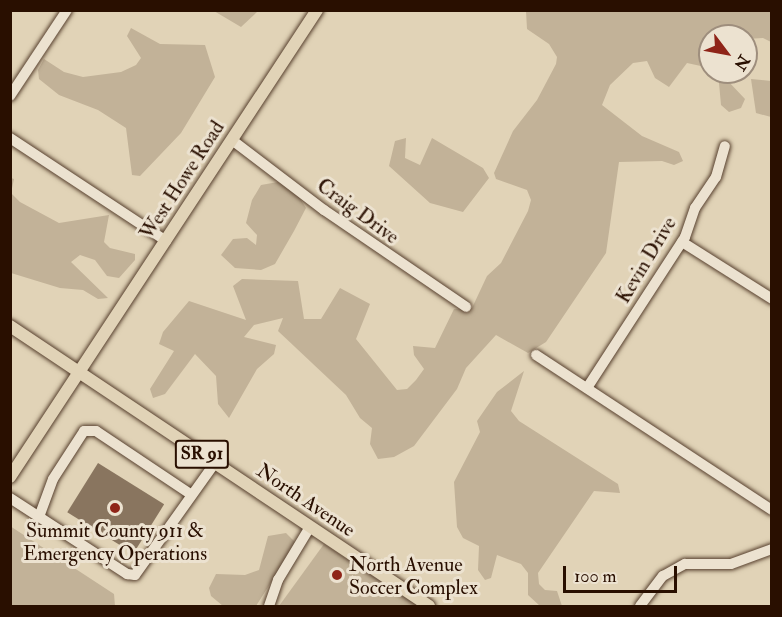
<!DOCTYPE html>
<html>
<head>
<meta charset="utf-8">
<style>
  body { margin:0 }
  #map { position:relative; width:782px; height:617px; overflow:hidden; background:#e1d3b7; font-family:"IM FELL Double Pica",serif }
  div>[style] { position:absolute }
  .green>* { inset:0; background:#c2b298 }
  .building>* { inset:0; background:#89755f; transform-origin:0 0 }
  .roads { filter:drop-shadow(0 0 2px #57402e) drop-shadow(0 0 2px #57402e) }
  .minor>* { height:10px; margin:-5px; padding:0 5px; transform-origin:5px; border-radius:5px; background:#ece2d0 }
  .major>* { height:12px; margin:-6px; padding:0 6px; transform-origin:6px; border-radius:6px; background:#e1d3b7 }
  .dots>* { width:16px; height:16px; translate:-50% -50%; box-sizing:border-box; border:3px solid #ece2d0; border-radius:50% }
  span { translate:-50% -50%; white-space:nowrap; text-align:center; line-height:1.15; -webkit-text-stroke:6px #ece2d0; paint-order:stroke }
  .shield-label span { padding:2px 4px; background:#ece2d0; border:2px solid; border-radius:4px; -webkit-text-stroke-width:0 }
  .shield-label { font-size:18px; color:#290f00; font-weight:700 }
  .street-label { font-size:20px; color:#290f00 }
  .poi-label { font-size:20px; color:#290f00 }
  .left { translate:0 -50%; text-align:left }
  .frame { position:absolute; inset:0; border:12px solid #290f00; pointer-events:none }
  .north { position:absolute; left:698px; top:24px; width:60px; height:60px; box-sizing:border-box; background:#ece2d0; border:2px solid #9e8e7d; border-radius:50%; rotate:122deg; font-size:16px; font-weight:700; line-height:24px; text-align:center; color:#290f00 }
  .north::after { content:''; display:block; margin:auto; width:21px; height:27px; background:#8f2418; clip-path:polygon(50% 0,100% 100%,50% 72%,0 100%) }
  .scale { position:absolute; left:563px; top:566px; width:114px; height:27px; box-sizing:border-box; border:3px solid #290f00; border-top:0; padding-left:8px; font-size:18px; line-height:21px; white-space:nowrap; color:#290f00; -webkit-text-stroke:4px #ece2d0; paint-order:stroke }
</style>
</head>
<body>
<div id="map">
  <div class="green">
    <i style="clip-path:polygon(214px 11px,258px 11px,241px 27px)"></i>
    <i style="clip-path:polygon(526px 11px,771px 11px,771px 42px,763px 38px,746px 39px,746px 36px,710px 36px,710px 68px,687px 63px,669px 87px,655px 78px,647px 61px,633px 63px,610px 85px,602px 105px,642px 136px,679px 152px,683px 161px,674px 165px,662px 161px,619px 162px,606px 253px,546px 342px,528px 353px,496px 335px,466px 368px,457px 389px,414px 446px,394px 457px,378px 459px,370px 444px,372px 428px,360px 418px,346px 395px,278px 331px,283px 318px,254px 325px,244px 337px,276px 345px,274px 354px,257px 369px,229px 418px,218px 404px,216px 376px,195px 354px,165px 394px,153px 398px,150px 389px,174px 351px,159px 344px,163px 332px,189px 301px,246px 320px,233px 286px,242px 279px,298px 281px,304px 319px,321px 319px,340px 288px,370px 304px,356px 339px,397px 390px,407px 389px,416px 380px,424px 369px,414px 355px,413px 346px,435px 348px,454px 309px,472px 308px,487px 276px,501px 263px,528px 211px,531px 200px,527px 190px,496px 179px,494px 173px,513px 131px,537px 100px,556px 64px,557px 57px,549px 44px,527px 29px)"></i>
    <i style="clip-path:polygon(131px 28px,160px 44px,205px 45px,215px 77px,181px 133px,140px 176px,132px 175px,126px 128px,98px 110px,59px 95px,39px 79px,38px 70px,44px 59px,64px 72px,83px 77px,121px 72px,136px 65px,141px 58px,127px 36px)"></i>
    <i style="clip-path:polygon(718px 72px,730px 72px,727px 80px,745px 99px,741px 108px,729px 112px,721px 105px)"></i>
    <i style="clip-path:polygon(751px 79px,771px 81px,771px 117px,756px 113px)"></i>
    <i style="clip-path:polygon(406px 138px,405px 158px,420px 165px,432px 138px,483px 168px,489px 178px,463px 212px,430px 203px,389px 166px,395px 141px)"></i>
    <i style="clip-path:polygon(11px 178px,14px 179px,11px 193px,20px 202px,59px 223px,109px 215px,104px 242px,110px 248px,135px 254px,135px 260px,119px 278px,107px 276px,95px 260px,80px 255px,71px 262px,108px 298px,98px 299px,83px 290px,60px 288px,11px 273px)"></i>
    <i style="clip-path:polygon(278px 182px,296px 192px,306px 208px,294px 231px,275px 264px,261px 270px,235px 268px,221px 255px,233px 239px,247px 238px,256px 245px,257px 235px,246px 223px,252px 200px,261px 185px)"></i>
    <i style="clip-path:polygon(524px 371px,511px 411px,519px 421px,618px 484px,620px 493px,594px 491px,538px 573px,539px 584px,545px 590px,557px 591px,562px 606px,540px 606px,528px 595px,528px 573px,521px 564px,497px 555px,491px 578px,485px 580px,478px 570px,479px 546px,463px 538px,457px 527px,454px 482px,480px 432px,477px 421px,497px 392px)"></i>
    <i style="clip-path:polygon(10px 526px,114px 594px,115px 606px,11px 606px)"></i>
    <i style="clip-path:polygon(286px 533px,296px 543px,256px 606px,223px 606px,211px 596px,209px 588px,216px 574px,245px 575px,259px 570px,268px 536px)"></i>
    <i style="clip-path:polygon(324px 544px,419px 606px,279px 606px)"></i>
  </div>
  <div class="building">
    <i style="left:98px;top:463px;width:78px;height:58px;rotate:32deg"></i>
  </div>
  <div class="roads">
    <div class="minor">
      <i style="left:10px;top:96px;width:103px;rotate:-56.5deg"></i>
      <i style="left:10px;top:138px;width:187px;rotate:33.4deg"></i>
      <i style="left:232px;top:140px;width:116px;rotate:37.3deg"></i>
      <i style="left:324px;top:210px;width:172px;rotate:34.3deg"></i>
      <i style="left:682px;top:242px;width:107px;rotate:32.3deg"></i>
      <i style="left:536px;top:355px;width:282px;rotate:33.3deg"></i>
      <i style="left:587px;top:388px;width:180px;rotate:-57deg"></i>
      <i style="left:685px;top:237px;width:31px;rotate:-71deg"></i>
      <i style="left:695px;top:208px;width:37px;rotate:-56deg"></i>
      <i style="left:716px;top:177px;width:32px;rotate:-74deg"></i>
      <i style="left:10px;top:498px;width:140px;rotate:33deg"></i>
      <i style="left:127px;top:574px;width:8px;rotate:7deg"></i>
      <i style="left:135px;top:575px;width:138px;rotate:-54.5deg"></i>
      <i style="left:39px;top:517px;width:40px;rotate:-69.8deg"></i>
      <i style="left:53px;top:479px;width:57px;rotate:-57.1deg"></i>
      <i style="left:84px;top:431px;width:12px"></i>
      <i style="left:96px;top:431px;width:115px;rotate:33.7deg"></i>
      <i style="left:269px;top:606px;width:28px;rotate:-71deg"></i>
      <i style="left:278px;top:580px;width:62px;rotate:-58.9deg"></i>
      <i style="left:640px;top:606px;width:38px;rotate:-53deg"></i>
      <i style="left:663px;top:576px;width:25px;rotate:-29deg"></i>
      <i style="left:685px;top:564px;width:46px"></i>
      <i style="left:731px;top:564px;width:44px;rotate:-20.1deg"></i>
    </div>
    <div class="major">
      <i style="left:10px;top:326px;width:504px;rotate:33.75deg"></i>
      <i style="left:10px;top:477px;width:559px;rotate:-56.68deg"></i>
    </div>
  </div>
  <div class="dots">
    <i style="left:115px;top:508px;background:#8f2418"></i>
    <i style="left:337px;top:575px;background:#8f2418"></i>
  </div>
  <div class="shield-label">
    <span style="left:202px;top:454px">SR 91</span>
  </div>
  <div class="street-label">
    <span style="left:182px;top:180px;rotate:-57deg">West Howe Road</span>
    <span style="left:358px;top:211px;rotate:36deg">Craig Drive</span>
    <span style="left:646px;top:260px;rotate:-59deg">Kevin Drive</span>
    <span style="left:306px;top:500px;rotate:34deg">North Avenue</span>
  </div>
  <div class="poi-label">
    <span style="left:115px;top:542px">Summit County 911 &amp;<br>Emergency Operations</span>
    <span class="left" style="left:349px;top:576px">North Avenue<br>Soccer Complex</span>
  </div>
  <div class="frame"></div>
  <div class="north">N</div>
  <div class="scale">100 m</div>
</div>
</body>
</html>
